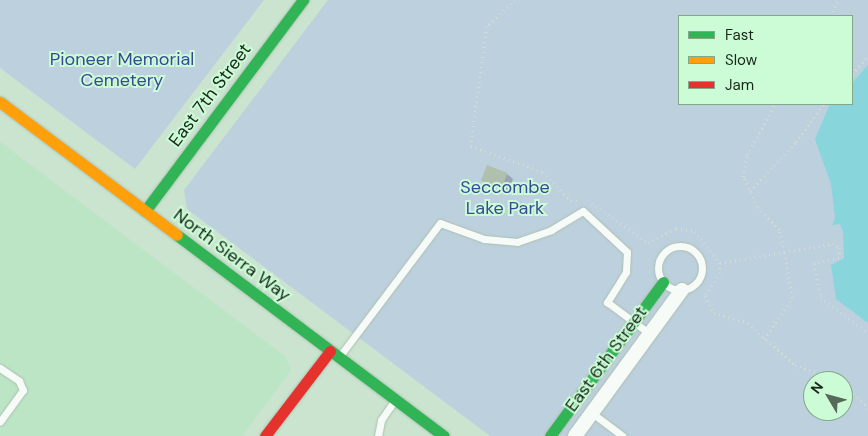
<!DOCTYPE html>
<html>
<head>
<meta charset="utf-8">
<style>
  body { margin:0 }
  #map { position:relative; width:868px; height:436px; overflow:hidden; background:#cae4cf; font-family:"DM Sans",sans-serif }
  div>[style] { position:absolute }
  .built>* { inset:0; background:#bce5c5 }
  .green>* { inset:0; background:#bdd0de }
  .water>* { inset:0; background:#88d5dc }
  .shadow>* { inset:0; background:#0003 }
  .building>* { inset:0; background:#b0c0ae; transform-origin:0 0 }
  .path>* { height:2.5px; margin-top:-1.25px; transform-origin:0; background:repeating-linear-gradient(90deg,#d3dcd5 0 1px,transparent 0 5px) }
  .roads { filter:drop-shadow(0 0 1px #adc1b1) drop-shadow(0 0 1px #adc1b1) }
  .lane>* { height:7px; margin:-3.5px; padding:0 3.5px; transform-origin:3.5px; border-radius:3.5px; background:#f7fbf8 }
  .lane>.ring { margin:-3.5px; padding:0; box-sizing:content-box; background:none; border:7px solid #f7fbf8; border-radius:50% }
  .street>* { height:14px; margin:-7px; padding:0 7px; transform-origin:7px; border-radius:7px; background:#f7fbf8 }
  .fast>* { height:11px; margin:-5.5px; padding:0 5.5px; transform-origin:5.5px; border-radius:5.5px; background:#30b455 }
  .slow>* { height:11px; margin:-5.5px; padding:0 5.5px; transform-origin:5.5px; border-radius:5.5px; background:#ff9f0a }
  .jam>* { height:11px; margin:-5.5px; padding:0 5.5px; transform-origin:5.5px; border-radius:5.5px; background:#e5322d }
  span { translate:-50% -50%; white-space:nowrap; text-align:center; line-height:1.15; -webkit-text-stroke:4px #ccfcd6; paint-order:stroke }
  .park-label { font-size:18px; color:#384996 }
  .street-label { font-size:18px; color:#16281a }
  .legend { position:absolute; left:678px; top:15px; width:175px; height:90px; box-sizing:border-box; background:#ccfcd6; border:1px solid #83a78b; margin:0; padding:6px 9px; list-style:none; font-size:15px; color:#16281a }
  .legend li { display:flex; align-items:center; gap:10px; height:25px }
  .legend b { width:25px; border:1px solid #83a78b }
  .north { position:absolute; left:803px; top:371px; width:50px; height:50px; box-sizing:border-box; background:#ccfcd6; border:1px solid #83a78b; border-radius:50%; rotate:307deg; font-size:14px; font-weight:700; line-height:20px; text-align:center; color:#16281a }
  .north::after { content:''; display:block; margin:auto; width:18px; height:22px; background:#556a59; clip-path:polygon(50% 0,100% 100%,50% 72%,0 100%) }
</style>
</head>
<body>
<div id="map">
  <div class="built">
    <i style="clip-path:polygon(0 142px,285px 356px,291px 370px,242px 436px,0 436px)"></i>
  </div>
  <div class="green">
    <i style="clip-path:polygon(0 0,264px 0,135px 169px,0 68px)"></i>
    <i style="clip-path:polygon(evenodd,328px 0,868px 0,868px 436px,490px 436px,187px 209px,184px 190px,328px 0,679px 16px,852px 16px,852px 104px,679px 104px,679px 16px,328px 0,813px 381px,843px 381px,843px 411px,813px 411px,813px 381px)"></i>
  </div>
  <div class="water">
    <i style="clip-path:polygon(868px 65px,868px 323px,836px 299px,831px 265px,844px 258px,843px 232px,840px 224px,832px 225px,835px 218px,831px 184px,815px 139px,830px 104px,852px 104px,852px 83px)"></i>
  </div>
  <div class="shadow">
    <i style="clip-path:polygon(507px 174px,513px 179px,508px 193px,483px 180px)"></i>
  </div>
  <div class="building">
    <i style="left:487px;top:165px;width:22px;height:17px;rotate:21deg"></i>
  </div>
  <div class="path">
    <i style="left:515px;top:0;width:39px;rotate:136deg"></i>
    <i style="left:487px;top:27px;width:120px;rotate:97.7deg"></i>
    <i style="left:471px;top:146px;width:77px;rotate:19.9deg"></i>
    <i style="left:543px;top:172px;width:40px;rotate:46deg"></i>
    <i style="left:571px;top:201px;width:6px"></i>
    <i style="left:830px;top:16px;width:18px;rotate:-63deg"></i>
    <i style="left:852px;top:74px;width:24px;rotate:-48deg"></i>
    <i style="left:750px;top:191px;width:67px;rotate:-46.8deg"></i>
    <i style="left:796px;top:142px;width:47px;rotate:-54.6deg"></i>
    <i style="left:592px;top:203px;width:69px;rotate:35.5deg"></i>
    <i style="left:648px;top:243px;width:32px;rotate:-28deg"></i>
    <i style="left:676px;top:228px;width:19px;rotate:9deg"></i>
    <i style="left:695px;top:231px;width:41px;rotate:52deg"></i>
    <i style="left:720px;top:263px;width:10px;rotate:90deg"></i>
    <i style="left:720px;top:273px;width:27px;rotate:123deg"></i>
    <i style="left:705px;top:296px;width:19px;rotate:62deg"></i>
    <i style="left:714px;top:313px;width:35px;rotate:16deg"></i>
    <i style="left:748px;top:323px;width:63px;rotate:41.8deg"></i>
    <i style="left:795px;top:365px;width:48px;rotate:19.6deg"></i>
    <i style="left:720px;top:263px;width:65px;rotate:-9.8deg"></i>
    <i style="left:784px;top:252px;width:23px;rotate:-103deg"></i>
    <i style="left:779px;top:230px;width:32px;rotate:-134deg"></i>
    <i style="left:757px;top:207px;width:33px;rotate:-115deg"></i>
    <i style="left:743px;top:177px;width:22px;rotate:-80deg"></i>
    <i style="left:747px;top:155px;width:58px;rotate:-61.2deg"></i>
    <i style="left:764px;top:339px;width:50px;rotate:-55.7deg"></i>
    <i style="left:792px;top:298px;width:47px;rotate:-99.9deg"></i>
    <i style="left:784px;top:252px;width:49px;rotate:-9.5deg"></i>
    <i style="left:832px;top:244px;width:9px;rotate:27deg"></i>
    <i style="left:840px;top:248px;width:10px;rotate:96deg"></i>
    <i style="left:839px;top:258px;width:26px;rotate:167deg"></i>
    <i style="left:814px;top:264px;width:34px;rotate:78deg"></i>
    <i style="left:821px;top:297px;width:59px;rotate:36.7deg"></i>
    <i style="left:843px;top:383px;width:35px;rotate:44deg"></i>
  </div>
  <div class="roads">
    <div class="lane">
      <i class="ring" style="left:658px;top:246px;width:37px;height:37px"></i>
      <i style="left:339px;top:357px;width:168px;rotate:-53deg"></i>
      <i style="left:440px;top:223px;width:47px;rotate:20deg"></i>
      <i style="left:484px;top:239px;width:33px;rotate:5deg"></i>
      <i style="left:517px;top:242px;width:36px;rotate:-19deg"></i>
      <i style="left:551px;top:230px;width:37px;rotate:-31deg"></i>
      <i style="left:583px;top:211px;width:60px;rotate:43deg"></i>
      <i style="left:627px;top:252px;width:20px;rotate:93deg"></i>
      <i style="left:626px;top:272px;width:36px;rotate:122deg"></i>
      <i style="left:607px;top:302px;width:54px;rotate:36.7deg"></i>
      <i style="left:0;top:368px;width:23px;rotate:34deg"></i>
      <i style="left:19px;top:381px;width:10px;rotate:66deg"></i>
      <i style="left:23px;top:390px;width:39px;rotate:126deg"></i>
      <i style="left:592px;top:413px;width:38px;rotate:37deg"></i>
      <i style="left:378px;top:436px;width:16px;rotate:-79deg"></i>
      <i style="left:381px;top:420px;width:24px;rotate:-55deg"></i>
    </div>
    <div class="street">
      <i style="left:575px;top:436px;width:181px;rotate:-53.8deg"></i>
    </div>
    <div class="fast">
      <i style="left:145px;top:211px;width:264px;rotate:-53.2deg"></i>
      <i style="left:177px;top:235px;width:334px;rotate:37deg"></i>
      <i style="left:550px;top:436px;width:191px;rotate:-53.7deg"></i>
    </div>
    <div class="slow">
      <i style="left:0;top:102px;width:221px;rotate:36.9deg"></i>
    </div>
    <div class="jam">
      <i style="left:265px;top:436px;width:107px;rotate:-52.6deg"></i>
    </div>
  </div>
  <div class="park-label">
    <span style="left:122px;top:70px">Pioneer Memorial<br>Cemetery</span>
    <span style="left:505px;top:198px">Seccombe<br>Lake Park</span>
  </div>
  <div class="street-label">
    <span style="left:210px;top:95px;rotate:-53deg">East 7th Street</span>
    <span style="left:232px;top:255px;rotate:37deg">North Sierra Way</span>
    <span style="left:606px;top:359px;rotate:-54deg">East 6th Street</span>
  </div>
  <ul class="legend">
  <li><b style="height:6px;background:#30b455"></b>Fast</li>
  <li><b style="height:6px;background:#ff9f0a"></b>Slow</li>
  <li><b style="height:6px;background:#e5322d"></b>Jam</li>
  </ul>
  <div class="north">N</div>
</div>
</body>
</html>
